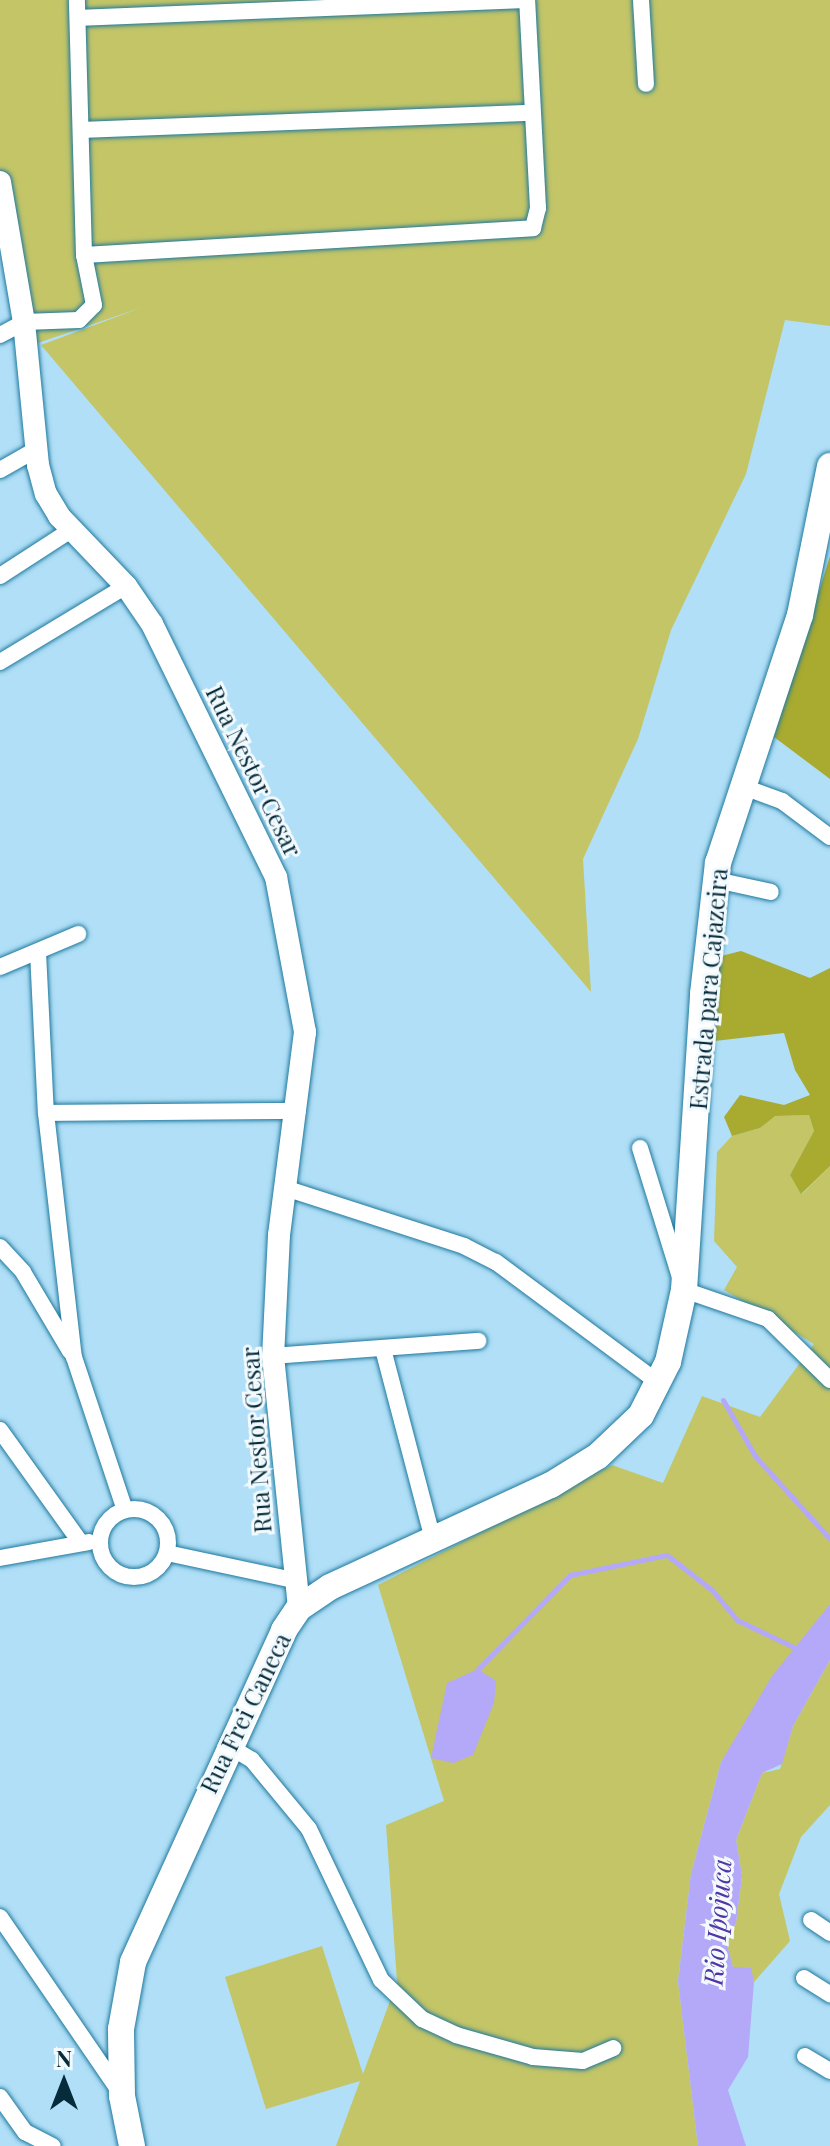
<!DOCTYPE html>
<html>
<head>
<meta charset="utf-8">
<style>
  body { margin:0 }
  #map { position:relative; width:830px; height:2146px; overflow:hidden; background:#b0dff7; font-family:"Playfair Display",serif }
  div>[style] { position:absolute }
  .green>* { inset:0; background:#c3c567 }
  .forest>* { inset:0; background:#a9aa30 }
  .water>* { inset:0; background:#b4a9f8 }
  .stream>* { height:5px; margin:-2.5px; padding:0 2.5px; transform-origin:2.5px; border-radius:2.5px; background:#b4a9f8 }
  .roads { filter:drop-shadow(0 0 2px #1e799e) drop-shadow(0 0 2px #1e799e) }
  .street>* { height:16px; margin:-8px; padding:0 8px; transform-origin:8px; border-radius:8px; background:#fff }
  .street>.ring { margin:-8px; padding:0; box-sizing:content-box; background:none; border:16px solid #fff; border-radius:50% }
  .secondary>* { height:22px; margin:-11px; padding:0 11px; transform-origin:11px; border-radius:11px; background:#fff }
  .primary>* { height:26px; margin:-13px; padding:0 13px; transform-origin:13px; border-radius:13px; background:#fff }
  span { translate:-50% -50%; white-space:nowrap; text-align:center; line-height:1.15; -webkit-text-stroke:6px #f2fafe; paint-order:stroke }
  .street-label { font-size:24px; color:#062b3a }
  .water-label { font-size:26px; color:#5435a4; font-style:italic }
  .north { position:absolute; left:24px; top:2042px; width:80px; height:80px; -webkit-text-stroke:6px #f2fafe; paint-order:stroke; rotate:0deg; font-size:22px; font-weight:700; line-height:32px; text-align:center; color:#062b3a }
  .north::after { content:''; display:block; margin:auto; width:28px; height:36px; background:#062b3a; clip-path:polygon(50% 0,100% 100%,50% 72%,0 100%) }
</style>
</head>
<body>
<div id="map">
  <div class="green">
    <i style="clip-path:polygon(0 0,830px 0,830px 326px,785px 320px,746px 474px,671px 630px,638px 739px,583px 859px,591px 992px,41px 345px,143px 307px,26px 347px,0 233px)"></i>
    <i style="clip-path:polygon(809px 1115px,814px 1131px,790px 1175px,802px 1194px,830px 1166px,830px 1604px,721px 1762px,691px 1874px,678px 1981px,698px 2146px,336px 2146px,360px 2081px,266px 2109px,225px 1977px,322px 1946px,363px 2074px,397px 1982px,386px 1825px,444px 1801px,378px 1585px,612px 1465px,663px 1483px,702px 1396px,760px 1417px,814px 1344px,724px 1290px,737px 1267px,714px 1241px,717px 1152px,732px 1136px,760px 1128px,774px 1116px)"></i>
    <i style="clip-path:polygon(830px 1660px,830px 1805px,801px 1837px,779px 1894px,790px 1941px,754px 1982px,750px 1968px,733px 1968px,726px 1941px,736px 1923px,742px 1876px,736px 1840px,762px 1773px,780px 1769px,793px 1726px)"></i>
  </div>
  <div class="forest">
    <i style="clip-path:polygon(830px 556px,830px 779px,774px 737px)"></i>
    <i style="clip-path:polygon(741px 951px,810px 978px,830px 968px,830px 1166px,801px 1194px,790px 1175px,814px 1131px,809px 1115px,775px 1116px,760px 1128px,732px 1136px,724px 1117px,740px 1095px,784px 1105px,810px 1095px,795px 1070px,784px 1033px,715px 1041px,717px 957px)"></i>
  </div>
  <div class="water">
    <i style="clip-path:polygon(830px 1604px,830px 1660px,793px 1726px,782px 1764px,762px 1773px,736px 1840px,742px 1876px,736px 1923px,726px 1941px,733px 1967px,751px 1968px,754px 1982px,748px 2057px,728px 2090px,746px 2146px,698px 2146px,678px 1981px,691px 1874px,721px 1762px,772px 1676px)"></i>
    <i style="clip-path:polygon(478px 1669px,496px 1681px,494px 1703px,473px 1755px,453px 1763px,431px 1758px,447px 1683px)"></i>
  </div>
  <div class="stream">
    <i style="left:723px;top:1400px;width:64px;rotate:60.3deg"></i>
    <i style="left:755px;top:1456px;width:112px;rotate:47.9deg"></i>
    <i style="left:478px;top:1669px;width:132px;rotate:-45.6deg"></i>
    <i style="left:570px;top:1575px;width:99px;rotate:-11.7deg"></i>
    <i style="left:667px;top:1555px;width:57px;rotate:37.9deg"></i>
    <i style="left:712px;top:1590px;width:39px;rotate:50deg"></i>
    <i style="left:737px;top:1620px;width:72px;rotate:25.5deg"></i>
  </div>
  <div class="roads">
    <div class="street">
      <i style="left:641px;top:0;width:84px;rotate:86.6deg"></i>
      <i style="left:78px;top:18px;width:446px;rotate:-2.3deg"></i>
      <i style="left:82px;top:130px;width:448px;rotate:-2.2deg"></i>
      <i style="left:84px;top:255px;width:450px;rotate:-3.4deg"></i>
      <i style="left:533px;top:228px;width:21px;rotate:-76deg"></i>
      <i style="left:538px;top:208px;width:208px;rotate:-93deg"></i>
      <i style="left:0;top:335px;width:27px;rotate:-28deg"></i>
      <i style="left:24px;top:322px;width:55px;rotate:-2.1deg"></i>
      <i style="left:79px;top:320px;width:21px;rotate:-45deg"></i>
      <i style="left:94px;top:305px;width:51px;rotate:-101.3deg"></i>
      <i style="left:84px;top:255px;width:255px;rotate:-91.6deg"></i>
      <i style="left:0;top:470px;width:40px;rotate:-29.7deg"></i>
      <i style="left:0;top:576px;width:85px;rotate:-32.9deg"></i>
      <i style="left:0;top:662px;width:147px;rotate:-31.1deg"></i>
      <i style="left:741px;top:786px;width:44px;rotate:20.1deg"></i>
      <i style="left:782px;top:801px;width:60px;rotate:36.9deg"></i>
      <i style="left:716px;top:880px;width:56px;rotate:12.3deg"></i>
      <i style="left:38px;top:952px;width:161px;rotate:87.2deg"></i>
      <i style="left:46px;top:1113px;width:246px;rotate:83.5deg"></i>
      <i style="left:74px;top:1357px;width:161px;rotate:71.6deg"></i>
      <i style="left:0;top:967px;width:85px;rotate:-22.9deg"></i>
      <i style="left:46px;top:1113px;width:252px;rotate:-0.5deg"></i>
      <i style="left:640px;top:1148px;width:149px;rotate:72.8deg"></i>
      <i style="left:684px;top:1290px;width:89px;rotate:19deg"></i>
      <i style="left:768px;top:1319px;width:87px;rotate:44.5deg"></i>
      <i style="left:288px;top:1189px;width:185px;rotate:17.9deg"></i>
      <i style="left:464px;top:1246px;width:36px;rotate:27deg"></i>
      <i style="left:496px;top:1262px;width:203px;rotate:36.6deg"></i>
      <i style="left:0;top:1247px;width:34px;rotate:47deg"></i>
      <i style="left:23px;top:1272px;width:92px;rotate:59.3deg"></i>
      <i style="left:383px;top:1349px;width:197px;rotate:75.3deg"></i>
      <i style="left:273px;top:1356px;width:206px;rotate:-4.2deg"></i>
      <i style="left:0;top:1430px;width:139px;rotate:54.4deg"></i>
      <i class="ring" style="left:100px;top:1509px;width:52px;height:52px"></i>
      <i style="left:167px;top:1553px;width:129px;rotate:12.1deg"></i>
      <i style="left:0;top:1558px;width:90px;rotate:-10.2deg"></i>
      <i style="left:227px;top:1745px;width:29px;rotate:31deg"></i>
      <i style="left:252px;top:1760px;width:89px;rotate:50.4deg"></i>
      <i style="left:309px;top:1829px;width:167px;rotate:64.5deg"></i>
      <i style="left:381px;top:1980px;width:57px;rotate:43.6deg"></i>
      <i style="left:422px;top:2019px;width:38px;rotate:25deg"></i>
      <i style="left:456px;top:2035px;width:80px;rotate:15.9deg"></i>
      <i style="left:533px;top:2057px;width:50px;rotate:4.6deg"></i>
      <i style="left:583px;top:2061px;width:33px;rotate:-23deg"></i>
      <i style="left:0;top:1917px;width:214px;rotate:55.6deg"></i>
      <i style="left:811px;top:1920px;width:23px;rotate:34deg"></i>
      <i style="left:804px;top:1978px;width:31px;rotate:32deg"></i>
      <i style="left:805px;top:2056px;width:29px;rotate:31deg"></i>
      <i style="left:0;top:2097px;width:43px;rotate:54.5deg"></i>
      <i style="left:25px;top:2132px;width:31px;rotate:27deg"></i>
    </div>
    <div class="secondary">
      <i style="left:0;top:182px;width:142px;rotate:80.3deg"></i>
      <i style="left:24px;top:322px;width:144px;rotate:84.4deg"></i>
      <i style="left:38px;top:465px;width:30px;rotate:75deg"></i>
      <i style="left:46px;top:494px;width:26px;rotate:59deg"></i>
      <i style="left:59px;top:516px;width:97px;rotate:46.3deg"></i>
      <i style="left:126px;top:586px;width:46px;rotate:55.6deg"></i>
      <i style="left:152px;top:624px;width:282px;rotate:63.9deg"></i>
      <i style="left:276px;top:877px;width:158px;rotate:79.4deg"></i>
      <i style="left:305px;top:1032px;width:205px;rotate:97.3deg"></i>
      <i style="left:279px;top:1235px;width:121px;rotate:92.8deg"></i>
      <i style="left:273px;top:1356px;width:253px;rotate:84.1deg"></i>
    </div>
    <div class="primary">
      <i style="left:132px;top:2146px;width:51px;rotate:-101.3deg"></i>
      <i style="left:122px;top:2096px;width:67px;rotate:-90.9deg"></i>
      <i style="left:121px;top:2029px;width:68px;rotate:-79.8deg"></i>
      <i style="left:133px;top:1962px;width:365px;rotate:-65.5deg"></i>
      <i style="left:284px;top:1630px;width:27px;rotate:-56deg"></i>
      <i style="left:299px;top:1608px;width:37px;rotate:-34deg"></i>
      <i style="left:330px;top:1587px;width:243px;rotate:-24.8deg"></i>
      <i style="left:551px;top:1485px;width:55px;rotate:-31.7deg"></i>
      <i style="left:598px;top:1456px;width:59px;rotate:-43.6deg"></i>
      <i style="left:641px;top:1415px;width:59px;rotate:-63deg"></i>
      <i style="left:668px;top:1362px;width:74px;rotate:-77.5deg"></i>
      <i style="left:684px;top:1290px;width:297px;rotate:-86.3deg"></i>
      <i style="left:703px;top:994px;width:132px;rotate:-83.5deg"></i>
      <i style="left:718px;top:863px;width:261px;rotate:-71.7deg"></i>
      <i style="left:800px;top:615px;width:152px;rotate:-78.6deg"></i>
    </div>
  </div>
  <div class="street-label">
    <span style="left:254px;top:771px;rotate:64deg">Rua Nestor Cesar</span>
    <span style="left:708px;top:989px;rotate:-85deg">Estrada para Cajazeira</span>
    <span style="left:256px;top:1440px;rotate:-94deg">Rua Nestor Cesar</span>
    <span style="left:245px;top:1713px;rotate:-64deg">Rua Frei Caneca</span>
  </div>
  <div class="water-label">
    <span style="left:717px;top:1922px;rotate:-86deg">Rio Ipojuca</span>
  </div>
  <div class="north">N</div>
</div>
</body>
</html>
